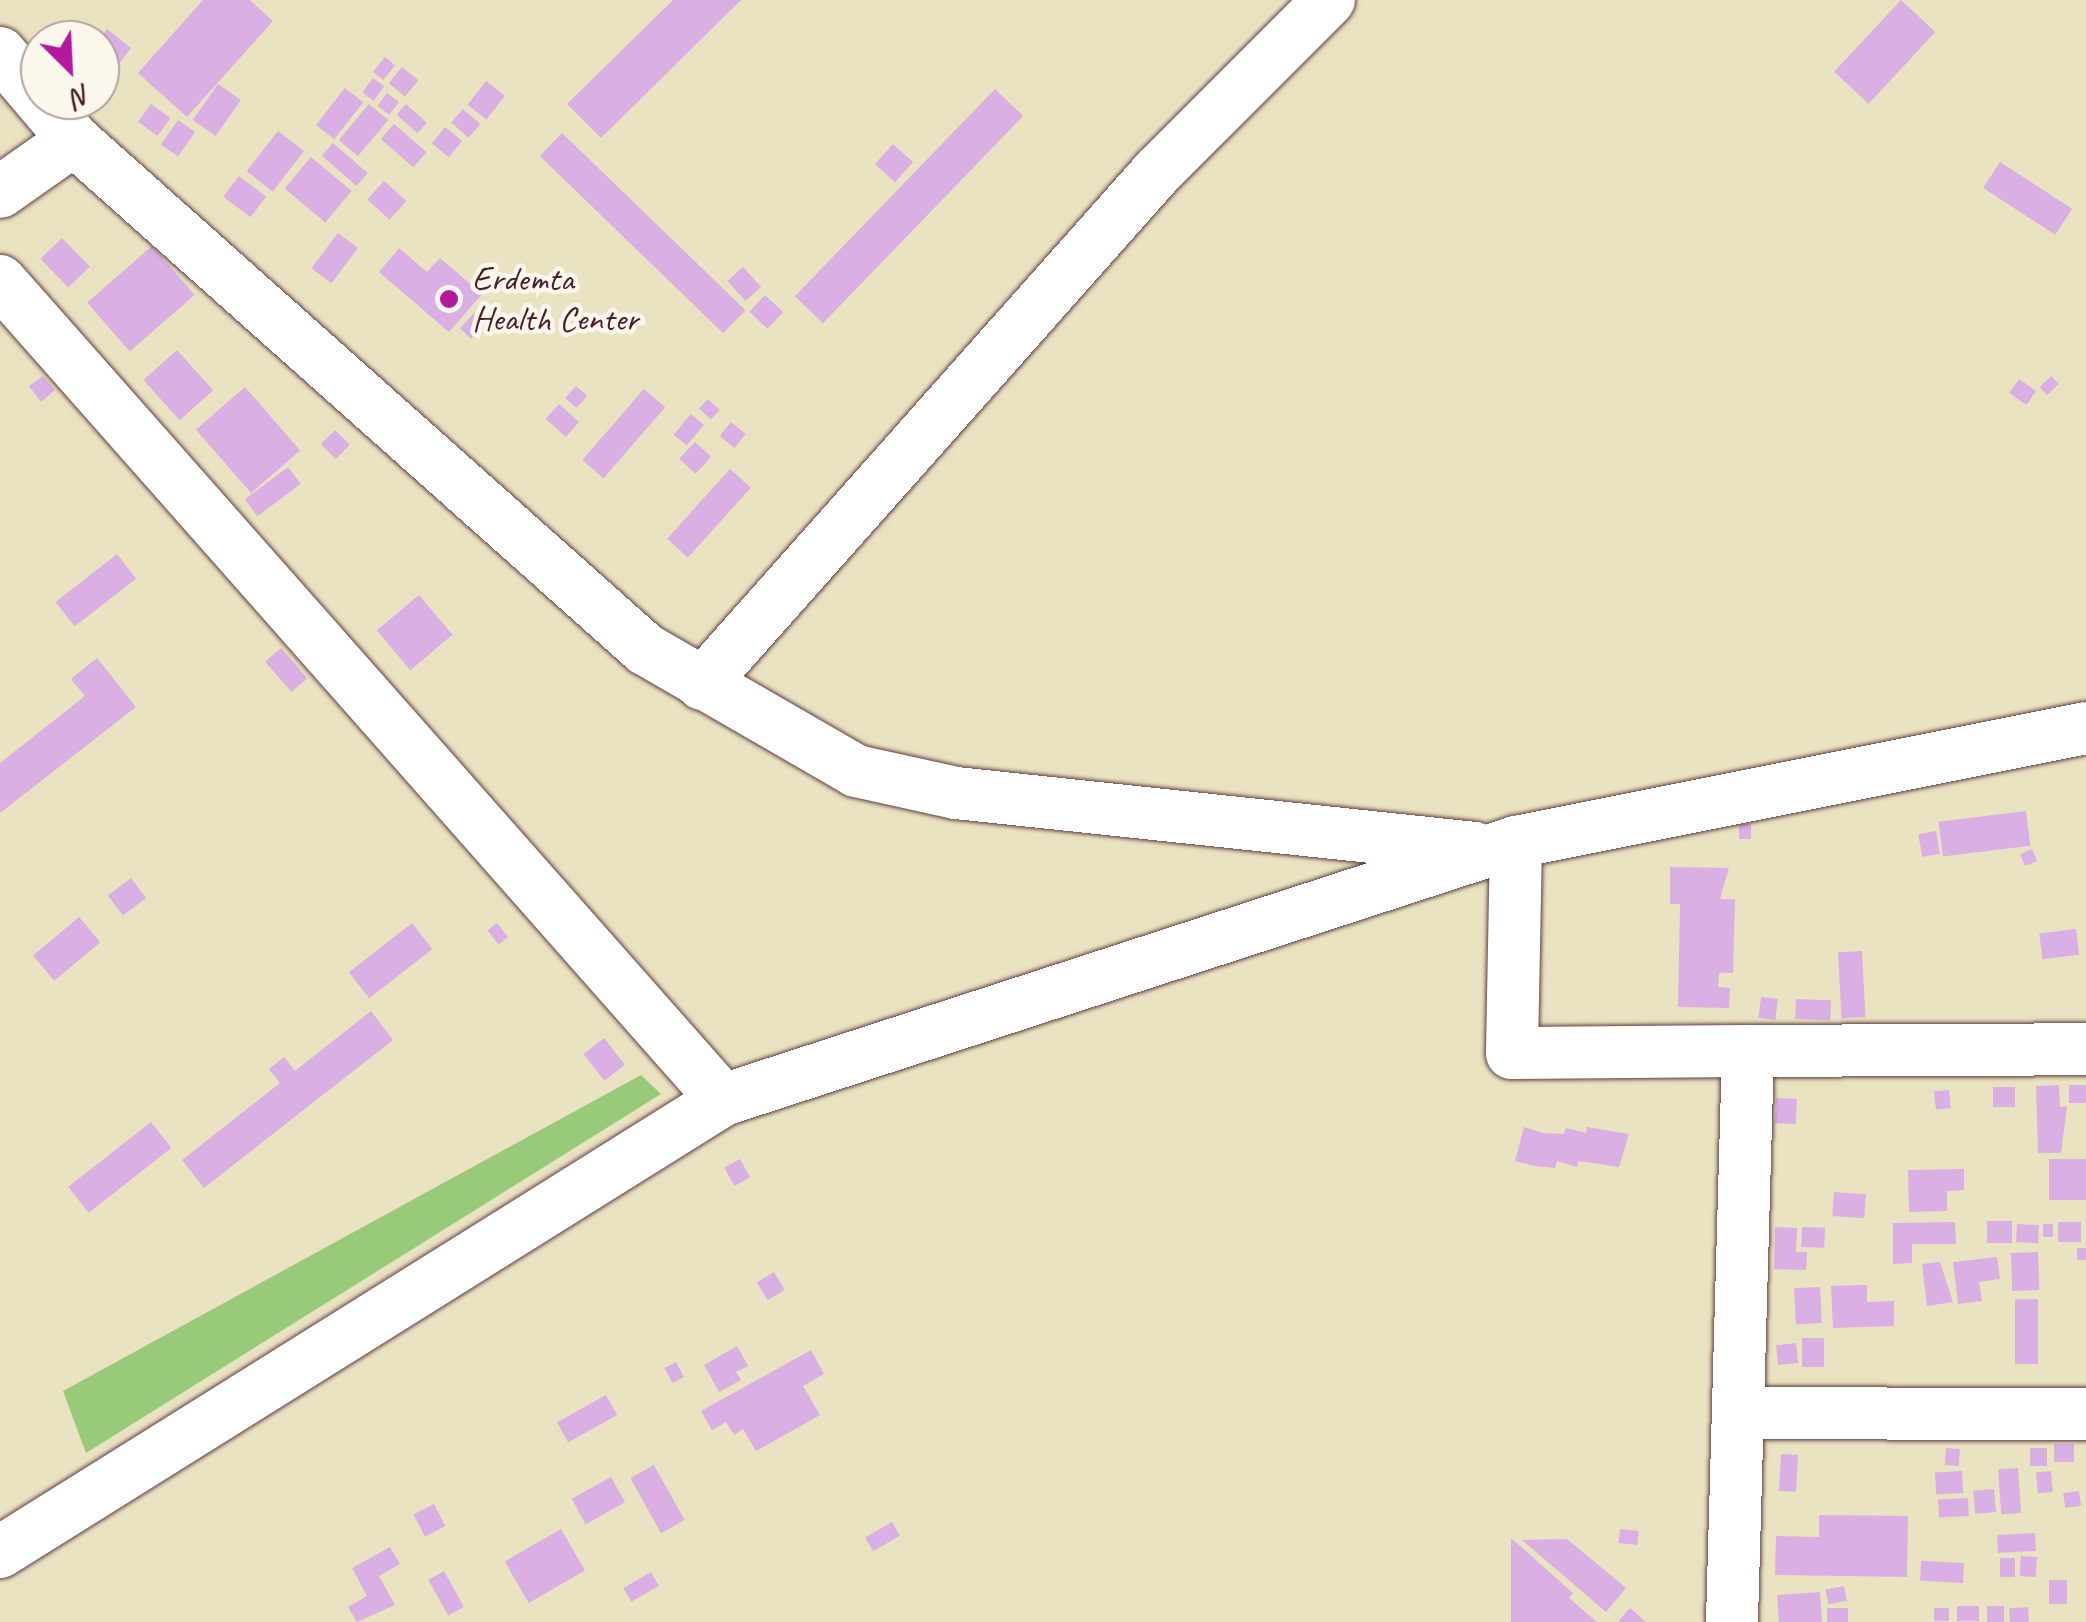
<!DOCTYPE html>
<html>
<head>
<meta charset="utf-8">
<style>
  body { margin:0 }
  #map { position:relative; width:2086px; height:1622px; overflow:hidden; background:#eae3c1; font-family:Caveat,sans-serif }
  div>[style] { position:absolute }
  .green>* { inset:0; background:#99ca79 }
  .building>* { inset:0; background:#d9afe4; transform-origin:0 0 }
  .roads { filter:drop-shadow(0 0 2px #623c42) drop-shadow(0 0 2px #623c42) }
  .minor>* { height:52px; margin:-26px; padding:0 26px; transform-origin:26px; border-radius:26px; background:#fff }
  .dots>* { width:28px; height:28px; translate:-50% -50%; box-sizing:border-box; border:5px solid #fbf7ec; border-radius:50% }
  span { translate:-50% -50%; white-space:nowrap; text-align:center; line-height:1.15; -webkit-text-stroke:9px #fbf7ec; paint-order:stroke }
  .poi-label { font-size:35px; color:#4a1f2b }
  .left { translate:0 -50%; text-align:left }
  .north { position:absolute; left:20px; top:20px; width:100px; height:100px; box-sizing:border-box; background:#fbf7ec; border:2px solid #b4a19f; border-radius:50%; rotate:156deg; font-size:28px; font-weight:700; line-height:40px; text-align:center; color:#4a1f2b }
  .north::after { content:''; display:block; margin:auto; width:35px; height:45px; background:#b5179e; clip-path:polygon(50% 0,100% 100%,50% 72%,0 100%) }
</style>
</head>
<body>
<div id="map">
  <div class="green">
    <i style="clip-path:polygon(641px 1075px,661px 1094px,86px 1453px,63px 1391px)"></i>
  </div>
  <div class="building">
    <i style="clip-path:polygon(203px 0,250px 0,273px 21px,187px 117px,138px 73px)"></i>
    <i style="clip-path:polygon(673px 0,741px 0,601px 138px,567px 104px)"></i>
    <i style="left:1901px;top:0;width:47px;height:98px;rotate:43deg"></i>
    <i style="clip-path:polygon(107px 29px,131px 48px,103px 85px,100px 38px)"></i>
    <i style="left:385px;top:57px;width:13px;height:19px;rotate:39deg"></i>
    <i style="left:402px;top:67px;width:21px;height:21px;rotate:39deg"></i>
    <i style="left:373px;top:78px;width:14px;height:18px;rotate:36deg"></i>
    <i style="left:486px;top:81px;width:24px;height:30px;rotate:38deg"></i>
    <i style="left:218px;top:84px;width:28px;height:44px;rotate:35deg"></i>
    <i style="left:345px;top:88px;width:23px;height:47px;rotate:38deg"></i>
    <i style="left:995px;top:89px;width:39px;height:288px;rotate:44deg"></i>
    <i style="left:387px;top:93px;width:15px;height:16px;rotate:37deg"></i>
    <i style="left:151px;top:104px;width:24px;height:22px;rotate:36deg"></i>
    <i style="left:369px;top:104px;width:25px;height:47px;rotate:40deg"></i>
    <i style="left:406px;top:104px;width:28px;height:14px;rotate:42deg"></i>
    <i style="left:463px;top:109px;width:23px;height:18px;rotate:41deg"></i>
    <i style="left:178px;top:120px;width:21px;height:30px;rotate:35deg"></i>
    <i style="left:394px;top:124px;width:43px;height:20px;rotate:41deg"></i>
    <i style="left:445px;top:127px;width:22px;height:21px;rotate:39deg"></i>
    <i style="left:278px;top:131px;width:33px;height:51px;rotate:38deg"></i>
    <i style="left:562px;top:133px;width:255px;height:32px;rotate:44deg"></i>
    <i style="left:333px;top:143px;width:46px;height:17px;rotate:41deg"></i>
    <i style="left:893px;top:144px;width:27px;height:27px;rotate:42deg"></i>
    <i style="left:311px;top:157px;width:53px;height:41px;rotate:40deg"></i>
    <i style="left:2000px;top:162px;width:86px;height:31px;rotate:33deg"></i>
    <i style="left:239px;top:176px;width:34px;height:26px;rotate:37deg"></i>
    <i style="left:384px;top:181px;width:30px;height:25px;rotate:42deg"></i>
    <i style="left:338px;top:233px;width:25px;height:44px;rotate:37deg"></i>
    <i style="left:62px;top:238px;width:40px;height:30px;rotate:46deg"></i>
    <i style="left:152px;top:246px;width:65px;height:86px;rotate:49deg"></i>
    <i style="clip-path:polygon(399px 248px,427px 272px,440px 258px,482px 294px,449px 332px,379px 272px)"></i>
    <i style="left:743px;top:267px;width:27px;height:21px;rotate:48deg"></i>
    <i style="left:765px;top:295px;width:25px;height:23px;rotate:43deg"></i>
    <i style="left:474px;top:313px;width:15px;height:21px;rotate:42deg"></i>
    <i style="left:177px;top:350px;width:54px;height:45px;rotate:48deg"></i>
    <i style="clip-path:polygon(43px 376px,55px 390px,41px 402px,29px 386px)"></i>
    <i style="left:2051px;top:376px;width:11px;height:16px;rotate:45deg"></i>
    <i style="left:2019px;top:379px;width:21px;height:17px;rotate:35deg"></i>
    <i style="left:576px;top:386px;width:15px;height:16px;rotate:42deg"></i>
    <i style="left:245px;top:387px;width:84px;height:65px;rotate:49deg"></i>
    <i style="left:644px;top:389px;width:28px;height:94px;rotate:41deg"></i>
    <i style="left:708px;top:399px;width:16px;height:13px;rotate:43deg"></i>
    <i style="left:559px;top:404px;width:27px;height:20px;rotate:42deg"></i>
    <i style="left:691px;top:414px;width:17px;height:27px;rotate:40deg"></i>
    <i style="left:731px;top:422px;width:19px;height:18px;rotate:39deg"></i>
    <i style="left:335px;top:430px;width:21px;height:20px;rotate:45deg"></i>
    <i style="left:695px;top:442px;width:22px;height:23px;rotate:43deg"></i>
    <i style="left:288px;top:467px;width:21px;height:54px;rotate:53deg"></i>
    <i style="left:730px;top:469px;width:28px;height:94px;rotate:42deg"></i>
    <i style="left:117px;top:554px;width:31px;height:78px;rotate:52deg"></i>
    <i style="left:419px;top:595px;width:52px;height:55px;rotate:50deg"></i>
    <i style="left:281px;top:648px;width:40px;height:21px;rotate:49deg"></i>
    <i style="clip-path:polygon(97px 658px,136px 707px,0 813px,0 763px,85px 696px,71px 679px)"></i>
    <i style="left:2026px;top:811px;width:35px;height:88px;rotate:83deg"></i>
    <i style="left:1739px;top:824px;width:12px;height:15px"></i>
    <i style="left:1936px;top:831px;width:23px;height:18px;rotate:80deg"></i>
    <i style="left:2032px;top:849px;width:13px;height:13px;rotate:67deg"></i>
    <i style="clip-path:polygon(1670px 867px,1729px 868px,1720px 899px,1735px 899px,1733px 973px,1719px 973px,1718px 987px,1730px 988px,1729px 1008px,1678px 1007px,1680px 904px,1670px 904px)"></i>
    <i style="left:131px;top:878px;width:25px;height:29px;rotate:53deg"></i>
    <i style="left:79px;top:917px;width:33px;height:60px;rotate:50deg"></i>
    <i style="left:412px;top:923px;width:33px;height:80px;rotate:52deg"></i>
    <i style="left:497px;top:923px;width:18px;height:12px;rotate:52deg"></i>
    <i style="left:2076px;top:929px;width:26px;height:37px;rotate:83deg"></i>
    <i style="left:1862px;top:951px;width:66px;height:24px;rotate:87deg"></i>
    <i style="left:1761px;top:997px;width:17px;height:21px;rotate:7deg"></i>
    <i style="left:1796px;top:999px;width:35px;height:20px;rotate:2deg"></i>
    <i style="clip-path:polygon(371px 1011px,393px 1040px,204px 1188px,182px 1160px,280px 1083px,269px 1069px,284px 1057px,295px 1071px)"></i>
    <i style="left:604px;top:1038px;width:34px;height:26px;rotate:52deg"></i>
    <i style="clip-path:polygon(2059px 1085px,2060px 1107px,2067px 1106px,2061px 1153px,2038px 1153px,2036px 1086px)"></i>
    <i style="left:2086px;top:1085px;width:18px;height:17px;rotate:90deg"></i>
    <i style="left:1993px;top:1087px;width:22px;height:20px"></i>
    <i style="left:1949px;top:1090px;width:18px;height:15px;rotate:84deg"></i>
    <i style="left:1776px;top:1098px;width:21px;height:25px;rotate:3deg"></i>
    <i style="left:151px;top:1122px;width:33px;height:105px;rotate:52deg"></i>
    <i style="clip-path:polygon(1524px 1127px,1543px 1133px,1564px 1134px,1566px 1128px,1586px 1133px,1587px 1127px,1629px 1134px,1619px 1167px,1578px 1161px,1577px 1167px,1557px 1161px,1555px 1168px,1535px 1166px,1515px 1161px)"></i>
    <i style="left:740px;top:1159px;width:21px;height:18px;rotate:61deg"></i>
    <i style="left:2086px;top:1159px;width:41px;height:37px;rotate:90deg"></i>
    <i style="clip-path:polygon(1964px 1169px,1964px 1190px,1947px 1191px,1947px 1211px,1909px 1212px,1908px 1170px)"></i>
    <i style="left:1834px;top:1192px;width:32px;height:24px;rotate:4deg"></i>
    <i style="left:1987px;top:1221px;width:25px;height:22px"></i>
    <i style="clip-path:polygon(1955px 1222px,1956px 1244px,1912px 1244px,1912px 1263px,1893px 1264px,1893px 1223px)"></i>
    <i style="left:2058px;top:1222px;width:23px;height:20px"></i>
    <i style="left:2017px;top:1224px;width:22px;height:18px;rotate:3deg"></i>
    <i style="left:2043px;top:1224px;width:10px;height:13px"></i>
    <i style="clip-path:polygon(1775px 1227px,1797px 1228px,1796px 1252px,1807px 1252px,1806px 1270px,1774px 1269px)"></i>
    <i style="left:1802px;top:1227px;width:23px;height:20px;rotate:2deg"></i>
    <i style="left:2077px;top:1248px;width:9px;height:12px"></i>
    <i style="left:2038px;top:1252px;width:38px;height:27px;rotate:88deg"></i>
    <i style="clip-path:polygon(1997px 1257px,2000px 1279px,1979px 1282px,1982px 1301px,1958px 1304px,1953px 1262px)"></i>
    <i style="clip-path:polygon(1940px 1262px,1953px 1302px,1927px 1306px,1922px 1264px)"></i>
    <i style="left:774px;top:1272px;width:21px;height:20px;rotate:59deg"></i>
    <i style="clip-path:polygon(1867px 1285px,1867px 1302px,1894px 1301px,1894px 1326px,1833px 1328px,1831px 1286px)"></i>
    <i style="left:1820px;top:1287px;width:36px;height:26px;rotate:87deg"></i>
    <i style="left:2015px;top:1299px;width:23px;height:65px"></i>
    <i style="left:1824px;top:1338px;width:29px;height:22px;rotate:90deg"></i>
    <i style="left:1796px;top:1343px;width:20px;height:20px;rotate:84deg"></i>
    <i style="clip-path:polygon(737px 1346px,748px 1366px,736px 1372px,741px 1380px,719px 1392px,704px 1365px)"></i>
    <i style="clip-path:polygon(811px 1350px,824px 1374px,803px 1386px,820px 1415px,756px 1451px,743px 1429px,734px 1435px,726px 1422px,712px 1430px,701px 1411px)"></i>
    <i style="left:676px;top:1362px;width:17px;height:13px;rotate:62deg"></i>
    <i style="left:606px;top:1395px;width:23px;height:56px;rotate:61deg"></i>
    <i style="left:2054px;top:1444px;width:20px;height:18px"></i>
    <i style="left:1946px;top:1448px;width:14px;height:17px;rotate:4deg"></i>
    <i style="left:2030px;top:1448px;width:17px;height:18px"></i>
    <i style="left:1781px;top:1454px;width:17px;height:37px;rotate:3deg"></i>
    <i style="left:654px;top:1465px;width:63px;height:27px;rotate:61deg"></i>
    <i style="left:2018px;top:1468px;width:45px;height:20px;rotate:86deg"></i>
    <i style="left:1962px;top:1471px;width:22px;height:27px;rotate:87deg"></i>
    <i style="left:2051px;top:1471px;width:21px;height:15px;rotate:85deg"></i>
    <i style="left:611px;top:1477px;width:29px;height:45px;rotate:61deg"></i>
    <i style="left:1994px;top:1489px;width:23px;height:21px;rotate:85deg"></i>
    <i style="left:2079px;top:1491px;width:15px;height:16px;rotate:82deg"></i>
    <i style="left:1968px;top:1498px;width:18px;height:30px;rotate:87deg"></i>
    <i style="left:434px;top:1504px;width:25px;height:23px;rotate:63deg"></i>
    <i style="clip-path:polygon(1819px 1515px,1908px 1516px,1907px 1577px,1775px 1575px,1776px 1536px,1819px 1537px)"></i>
    <i style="left:892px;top:1522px;width:16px;height:31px;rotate:60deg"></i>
    <i style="left:561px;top:1529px;width:48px;height:65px;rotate:60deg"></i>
    <i style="left:1620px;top:1529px;width:19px;height:14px;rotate:6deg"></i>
    <i style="left:2035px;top:1533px;width:18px;height:38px;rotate:87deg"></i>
    <i style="clip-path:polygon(1511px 1538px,1573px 1593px,1569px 1598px,1597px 1622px,1511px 1622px)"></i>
    <i style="clip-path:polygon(1567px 1539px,1626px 1588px,1606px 1612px,1522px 1540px)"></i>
    <i style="clip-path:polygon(390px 1547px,400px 1564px,379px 1576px,395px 1605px,357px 1622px,348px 1607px,367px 1596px,352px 1568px)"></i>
    <i style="left:2021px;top:1556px;width:16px;height:20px;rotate:4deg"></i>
    <i style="left:2000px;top:1558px;width:15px;height:19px"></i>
    <i style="left:1964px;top:1563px;width:20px;height:43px;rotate:93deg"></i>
    <i style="left:444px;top:1571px;width:41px;height:18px;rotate:61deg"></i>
    <i style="left:651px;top:1572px;width:16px;height:32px;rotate:60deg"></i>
    <i style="left:2067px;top:1580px;width:24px;height:18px;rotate:90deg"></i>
    <i style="left:1844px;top:1586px;width:15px;height:19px;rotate:79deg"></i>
    <i style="left:1820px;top:1592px;width:30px;height:43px;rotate:86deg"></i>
    <i style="left:1979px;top:1606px;width:15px;height:22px;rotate:90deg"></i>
    <i style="left:2004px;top:1606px;width:16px;height:17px;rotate:90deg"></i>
    <i style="left:2028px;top:1607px;width:15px;height:19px;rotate:86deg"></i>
    <i style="clip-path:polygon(1630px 1608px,1646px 1622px,1618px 1622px)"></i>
    <i style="left:1827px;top:1608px;width:21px;height:14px"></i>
    <i style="left:1934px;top:1608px;width:15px;height:13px"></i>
  </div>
  <div class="roads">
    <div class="minor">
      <i style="left:0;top:53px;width:114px;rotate:49.6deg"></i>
      <i style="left:74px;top:140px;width:90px;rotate:144.9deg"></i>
      <i style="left:74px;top:140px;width:765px;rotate:41.71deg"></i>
      <i style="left:645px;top:649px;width:244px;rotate:30deg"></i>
      <i style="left:856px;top:771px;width:102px;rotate:12.4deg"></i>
      <i style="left:956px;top:793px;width:522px;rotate:6.05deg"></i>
      <i style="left:0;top:281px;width:1092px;rotate:48.56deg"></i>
      <i style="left:702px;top:684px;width:685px;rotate:-48.37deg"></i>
      <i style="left:1157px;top:172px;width:243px;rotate:-45deg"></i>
      <i style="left:1516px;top:842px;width:211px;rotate:91.1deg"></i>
      <i style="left:1512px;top:1053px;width:236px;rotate:-0.5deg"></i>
      <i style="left:1748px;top:1051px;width:571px;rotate:91.61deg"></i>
      <i style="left:1748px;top:1051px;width:338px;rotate:-0.3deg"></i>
      <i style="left:1742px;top:1413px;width:344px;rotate:0.2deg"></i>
      <i style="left:0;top:1552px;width:853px;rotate:-32.01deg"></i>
      <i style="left:723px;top:1100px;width:834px;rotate:-18.02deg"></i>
      <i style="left:1516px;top:842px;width:581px;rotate:-11.31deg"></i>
    </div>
  </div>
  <div class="dots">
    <i style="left:449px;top:299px;background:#b5179e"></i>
  </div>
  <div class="poi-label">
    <span class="left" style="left:472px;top:299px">Erdemta<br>Health Center</span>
  </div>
  <div class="north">N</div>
</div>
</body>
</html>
